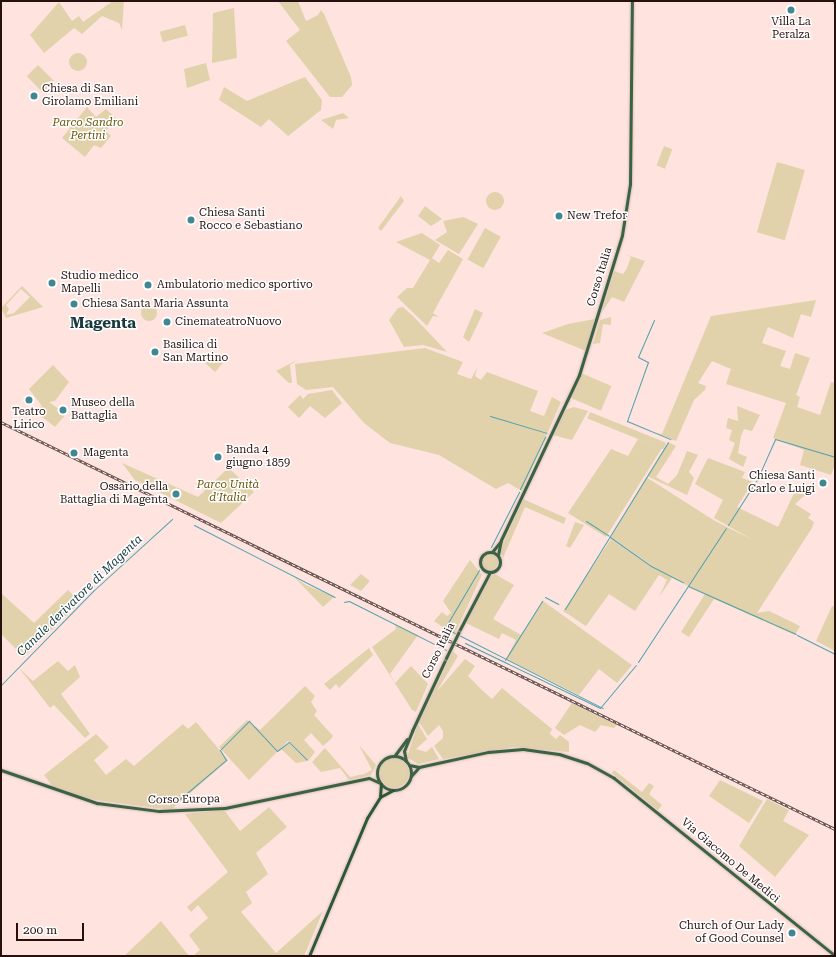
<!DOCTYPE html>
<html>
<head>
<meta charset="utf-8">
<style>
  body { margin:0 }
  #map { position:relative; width:836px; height:957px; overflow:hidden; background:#fee3df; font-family:"Roboto Serif",serif }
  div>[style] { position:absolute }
  .green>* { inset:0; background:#e1d2ac; transform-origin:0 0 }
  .round { border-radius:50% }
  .stream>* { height:1px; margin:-0.5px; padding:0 0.5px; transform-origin:0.5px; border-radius:0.5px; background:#4fa1ae }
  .canal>* { height:2.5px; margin:-1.25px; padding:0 1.25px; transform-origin:1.25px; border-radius:1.25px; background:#4fa1ae }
  .roads { filter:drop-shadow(0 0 1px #dcc1be) drop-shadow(0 0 1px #dcc1be) }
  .primary>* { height:3px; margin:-1.5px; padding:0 1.5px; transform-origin:1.5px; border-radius:1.5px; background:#3b6342 }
  .primary>.ring { margin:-1.5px; padding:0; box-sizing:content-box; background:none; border:3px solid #3b6342; border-radius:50% }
  .trunk>* { height:3px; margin:-1.5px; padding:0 1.5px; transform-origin:1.5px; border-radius:1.5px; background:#2c5835 }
  .rail>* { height:2.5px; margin-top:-1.25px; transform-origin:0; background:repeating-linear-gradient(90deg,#fff 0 3px,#5f4845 0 6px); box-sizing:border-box; border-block:1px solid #5f4845 }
  .bridges { filter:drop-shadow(0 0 1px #dcc1be) drop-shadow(0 0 1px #dcc1be) }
  .primary-bridge>* { height:3px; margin:-1.5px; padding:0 1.5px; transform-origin:1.5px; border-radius:1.5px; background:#3b6342 }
  .dots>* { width:11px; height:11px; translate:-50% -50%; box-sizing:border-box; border:2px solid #fff; border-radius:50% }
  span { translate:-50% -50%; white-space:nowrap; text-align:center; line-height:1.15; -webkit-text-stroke:3px #fff; paint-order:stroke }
  .poi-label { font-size:11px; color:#27110e }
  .left { translate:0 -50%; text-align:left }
  .right { translate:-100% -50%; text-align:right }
  .park-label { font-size:11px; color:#6b5409; font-style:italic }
  .street-label { font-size:11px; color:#27110e }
  .water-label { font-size:12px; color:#11383e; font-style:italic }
  .district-label { font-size:15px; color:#17383d; font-weight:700 }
  .frame { position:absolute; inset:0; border:2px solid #27110e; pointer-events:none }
  .scale { position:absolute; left:16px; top:923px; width:68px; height:18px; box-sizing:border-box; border:2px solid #27110e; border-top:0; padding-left:5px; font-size:12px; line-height:14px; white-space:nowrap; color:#27110e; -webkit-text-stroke:3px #fff; paint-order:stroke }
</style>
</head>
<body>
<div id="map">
  <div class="green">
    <i style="clip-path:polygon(113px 1px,124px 1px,122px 30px,119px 23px,102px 16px,82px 34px,74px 28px,44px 53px,30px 35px,59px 2px,72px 21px,79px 16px,83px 22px)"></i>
    <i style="clip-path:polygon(278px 1px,298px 1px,306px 21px,318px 15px,321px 10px,324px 14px,351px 77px,352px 85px,342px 97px,330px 97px,286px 41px,300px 30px)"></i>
    <i style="clip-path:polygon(234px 8px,237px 58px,212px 63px,213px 13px)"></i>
    <i style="left:185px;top:25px;width:11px;height:26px;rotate:75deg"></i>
    <i class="round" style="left:69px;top:53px;width:18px;height:18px"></i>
    <i style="clip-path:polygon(206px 63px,210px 80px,187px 88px,184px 69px)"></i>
    <i style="left:38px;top:65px;width:23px;height:16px;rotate:45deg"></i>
    <i style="clip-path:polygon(305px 77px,322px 100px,321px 110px,288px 136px,269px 119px,261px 127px,219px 100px,224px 87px,247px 101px)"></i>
    <i style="clip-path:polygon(87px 107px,96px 117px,106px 109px,116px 118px,106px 131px,111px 136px,101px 148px,94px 145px,85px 157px,62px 138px)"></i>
    <i style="clip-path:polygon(343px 113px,349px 118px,336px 120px,333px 129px,321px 120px)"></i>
    <i style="left:664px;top:146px;width:9px;height:21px;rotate:21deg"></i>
    <i style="left:777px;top:162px;width:29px;height:73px;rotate:16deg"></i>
    <i class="round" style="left:486px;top:192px;width:18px;height:18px"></i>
    <i style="clip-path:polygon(401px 196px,404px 201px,381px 231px,378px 228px)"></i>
    <i style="clip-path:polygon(425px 206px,442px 219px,431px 226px,418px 216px)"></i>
    <i style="clip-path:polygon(463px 217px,478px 224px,459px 254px,435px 240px,447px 232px,443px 221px)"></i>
    <i style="left:485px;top:228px;width:18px;height:36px;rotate:29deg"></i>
    <i style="clip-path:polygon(422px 233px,440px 245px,432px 258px,439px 263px,448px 250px,463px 259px,433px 313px,439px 317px,433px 316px,427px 326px,397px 297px,407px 288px,413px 288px,430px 260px,396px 242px)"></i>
    <i style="clip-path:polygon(624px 254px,645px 261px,624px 302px,612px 297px,602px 312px,614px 271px,623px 274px,627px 268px,631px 257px)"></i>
    <i style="clip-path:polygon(evenodd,22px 286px,43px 307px,6px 318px,1px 308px,22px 286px,21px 289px,30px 297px,14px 313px,6px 315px,9px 309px,6px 305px,21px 289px)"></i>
    <i style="clip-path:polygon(816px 300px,811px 317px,801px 314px,793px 338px,768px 327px,762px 343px,786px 351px,780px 366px,790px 369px,795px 353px,810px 358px,796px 395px,800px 397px,797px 407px,820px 415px,831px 382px,835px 383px,835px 464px,831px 475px,800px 465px,804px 450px,773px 438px,786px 403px,726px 384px,731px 369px,712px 361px,698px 383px,706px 386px,705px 390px,694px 400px,676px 441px,653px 432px,662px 434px,711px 316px)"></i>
    <i class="round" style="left:141px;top:305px;width:16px;height:16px"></i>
    <i style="clip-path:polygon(403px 307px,414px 317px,447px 352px,423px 345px,404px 347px,389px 320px,398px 308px)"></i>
    <i style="clip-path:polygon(475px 309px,483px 313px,469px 342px,463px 337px)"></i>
    <i style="clip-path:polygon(611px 317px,611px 325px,603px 324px,600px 343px,593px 344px,600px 320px)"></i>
    <i style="clip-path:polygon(595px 319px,586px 351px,542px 333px,568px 324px)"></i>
    <i style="clip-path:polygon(425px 348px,463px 362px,457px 374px,471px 379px,477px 368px,475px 376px,481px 380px,487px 372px,538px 391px,530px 411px,544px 416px,552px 397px,561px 402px,522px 491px,508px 483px,496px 489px,439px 455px,390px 443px,364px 423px,333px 387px,306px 390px,297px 384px,295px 364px)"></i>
    <i style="clip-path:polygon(208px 352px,223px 363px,215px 372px,202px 360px)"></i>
    <i style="clip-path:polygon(299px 359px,290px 365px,292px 383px,289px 383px,276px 371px)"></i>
    <i style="clip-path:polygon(53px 365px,69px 382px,55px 401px,49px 402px,66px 414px,55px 427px,36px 412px,42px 406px,29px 389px)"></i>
    <i style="left:581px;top:373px;width:33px;height:27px;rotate:23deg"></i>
    <i style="clip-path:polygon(332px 390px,342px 403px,325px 418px,310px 406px,299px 418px,288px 407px,300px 395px,303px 399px,308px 394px)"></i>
    <i style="clip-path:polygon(737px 406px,760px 415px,752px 431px,744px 429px,741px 436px,738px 453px,747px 457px,743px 467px,729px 459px,735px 443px,729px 440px,732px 430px,726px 428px,728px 418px,738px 421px)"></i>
    <i style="clip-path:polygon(574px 407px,588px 411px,572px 440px,553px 435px,565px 410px)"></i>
    <i style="left:590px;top:412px;width:82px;height:7px;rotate:22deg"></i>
    <i style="clip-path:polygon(638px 439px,662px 448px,606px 537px,568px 513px,611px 449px,628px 456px)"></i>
    <i style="clip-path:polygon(668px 442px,676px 446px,656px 477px,668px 484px,677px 475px,687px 451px,698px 455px,689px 472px,694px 478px,687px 495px,647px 476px)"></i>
    <i style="clip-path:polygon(708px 458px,745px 472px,742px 478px,753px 482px,737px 507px,778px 527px,795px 491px,805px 495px,795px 504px,811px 514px,808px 518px,814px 522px,812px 528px,757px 613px,769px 611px,800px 626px,795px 635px,714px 599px,689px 637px,681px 632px,705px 594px,672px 578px,659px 597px,667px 580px,659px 575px,635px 611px,609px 594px,586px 626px,563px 611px,611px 539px,661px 572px,611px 537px,646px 477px,715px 521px,753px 540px,714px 518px,723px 500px,695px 484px)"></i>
    <i style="clip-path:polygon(122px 463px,198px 497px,225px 471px,231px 470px,254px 492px,221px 523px,135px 480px)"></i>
    <i style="clip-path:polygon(523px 499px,566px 518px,564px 524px,525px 507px,503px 558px,500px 551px)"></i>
    <i style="clip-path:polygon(575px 522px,584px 525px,570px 548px,566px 546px)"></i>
    <i class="round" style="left:482px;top:554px;width:16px;height:16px"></i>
    <i style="clip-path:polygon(470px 560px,482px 575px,454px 635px,434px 621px,442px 612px,447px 616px,451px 613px,443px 601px)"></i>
    <i style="clip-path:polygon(361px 574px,370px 581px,361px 591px,350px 585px)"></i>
    <i style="clip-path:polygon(495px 574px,514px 585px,493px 619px,521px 635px,543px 601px,632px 665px,617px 683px,599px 669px,579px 695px,506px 659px,516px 640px,502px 633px,499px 639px,466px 623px,488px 577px)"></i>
    <i style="clip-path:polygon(294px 577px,306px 585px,334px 597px,323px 607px)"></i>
    <i style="clip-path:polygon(68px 590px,80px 602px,24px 657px,1px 634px,1px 593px,34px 623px)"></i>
    <i style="clip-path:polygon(832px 606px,835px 607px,835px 651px,816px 641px)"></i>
    <i style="clip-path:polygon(395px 624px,418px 635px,390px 674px,395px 683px,411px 666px,428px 684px,416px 712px,412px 710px,372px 647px,396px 629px)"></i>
    <i style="clip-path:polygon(369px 648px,373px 655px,339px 688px,336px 684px,330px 690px,324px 684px)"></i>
    <i style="clip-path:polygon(453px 651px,458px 656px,437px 691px,465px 659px,475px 666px,468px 676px,483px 691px,492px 699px,502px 688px,552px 729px,550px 734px,556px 739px,560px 735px,569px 742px,569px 752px,513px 747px,443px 759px,434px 746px,443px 738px,443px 731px,439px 725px,428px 736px,419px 722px)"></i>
    <i style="clip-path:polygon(58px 661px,68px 671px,75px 665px,80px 677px,61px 694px,90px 734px,85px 738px,54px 705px,50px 708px,19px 668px,33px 681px)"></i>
    <i style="clip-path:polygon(305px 686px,315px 696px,311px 702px,317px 711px,314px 715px,333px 736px,331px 739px,323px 746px,311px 733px,304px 740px,315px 752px,308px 761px,288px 741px,249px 780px,219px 747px,247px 720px,260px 730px)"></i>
    <i style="clip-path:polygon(572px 703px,588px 711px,617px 725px,614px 728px,601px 725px,595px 732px,580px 725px,564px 735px,555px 728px)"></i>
    <i style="clip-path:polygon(196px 722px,228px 760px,171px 810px,89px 799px,53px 787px,44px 775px,96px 734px,109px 747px,94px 760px,106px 775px,126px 759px,134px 766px,183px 724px,188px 729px)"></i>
    <i style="clip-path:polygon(418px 724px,427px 739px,416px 749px,426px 752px,432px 747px,439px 759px,418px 764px,407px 757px)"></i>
    <i style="clip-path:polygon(289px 743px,307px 761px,296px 763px,281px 749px)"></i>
    <i style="clip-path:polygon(359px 745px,376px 765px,371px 775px,349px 780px,340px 768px,321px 772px,312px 762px,325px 748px,350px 777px,364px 774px,372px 770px)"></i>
    <i class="round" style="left:379px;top:758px;width:30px;height:30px"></i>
    <i style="clip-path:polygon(614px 770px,642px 792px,649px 783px,654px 786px,649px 794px,662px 805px,658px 810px,612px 773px)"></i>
    <i style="clip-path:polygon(720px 780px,763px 801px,749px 823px,709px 796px)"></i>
    <i style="clip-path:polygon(767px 799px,789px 810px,783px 821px,809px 835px,775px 877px,739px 846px)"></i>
    <i style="clip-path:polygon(269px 807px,287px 827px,256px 853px,268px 874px,246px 892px,252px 903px,241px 912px,276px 953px,323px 911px,304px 956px,193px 956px,200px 950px,189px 935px,208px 918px,198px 905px,191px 912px,187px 907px,228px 872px,185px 814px,224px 810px,240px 831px)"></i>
    <i style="clip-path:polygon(161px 921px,189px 956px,124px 956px)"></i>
  </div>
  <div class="stream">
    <i style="left:654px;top:320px;width:40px;rotate:113.4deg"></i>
    <i style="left:638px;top:357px;width:11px;rotate:27deg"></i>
    <i style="left:648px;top:362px;width:63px;rotate:109.6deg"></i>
    <i style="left:627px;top:421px;width:47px;rotate:22.7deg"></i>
    <i style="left:490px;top:416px;width:59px;rotate:16.6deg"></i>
    <i style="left:760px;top:473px;width:37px;rotate:-66deg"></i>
    <i style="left:775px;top:439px;width:63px;rotate:16.7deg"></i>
    <i style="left:520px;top:489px;width:58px;rotate:-64.3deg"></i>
    <i style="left:586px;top:521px;width:27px;rotate:33deg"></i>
    <i style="left:194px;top:525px;width:158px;rotate:27.1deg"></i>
    <i style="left:728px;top:525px;width:56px;rotate:-57.4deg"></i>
    <i style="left:610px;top:537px;width:50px;rotate:35.3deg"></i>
    <i style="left:651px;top:566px;width:36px;rotate:27deg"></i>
    <i style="left:491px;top:547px;width:62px;rotate:-63deg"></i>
    <i style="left:479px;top:570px;width:67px;rotate:120.4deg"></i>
    <i style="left:445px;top:628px;width:177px;rotate:26.9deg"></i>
    <i style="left:688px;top:586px;width:118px;rotate:24deg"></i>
    <i style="left:545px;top:597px;width:15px;rotate:28deg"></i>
    <i style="left:344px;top:602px;width:5px;rotate:-11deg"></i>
    <i style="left:349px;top:601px;width:109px;rotate:26.8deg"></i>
    <i style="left:565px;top:609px;width:196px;rotate:-58.3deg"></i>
    <i style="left:797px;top:635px;width:42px;rotate:26.6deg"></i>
    <i style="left:465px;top:643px;width:150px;rotate:25.7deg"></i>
    <i style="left:600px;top:708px;width:56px;rotate:-50.1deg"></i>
    <i style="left:505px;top:660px;width:70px;rotate:-57.9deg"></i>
    <i style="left:638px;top:662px;width:160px;rotate:-56.7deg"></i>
    <i style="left:1px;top:685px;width:132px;rotate:-45.6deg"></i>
    <i style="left:93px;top:591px;width:107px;rotate:-42.3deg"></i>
    <i style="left:221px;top:749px;width:40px;rotate:-45deg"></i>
    <i style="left:249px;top:721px;width:41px;rotate:47deg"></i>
    <i style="left:277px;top:751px;width:15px;rotate:-37deg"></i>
    <i style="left:289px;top:742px;width:25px;rotate:45deg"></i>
    <i style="left:175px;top:803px;width:67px;rotate:-40.1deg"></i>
    <i style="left:226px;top:760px;width:12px;rotate:-121deg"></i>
  </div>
  <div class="canal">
    <i style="left:835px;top:1px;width:1px;rotate:90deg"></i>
  </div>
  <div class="roads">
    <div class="primary">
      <i class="ring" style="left:480px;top:552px;width:17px;height:17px"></i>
      <i style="left:492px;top:552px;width:14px;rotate:-51deg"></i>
      <i style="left:498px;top:555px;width:15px;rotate:-79deg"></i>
      <i style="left:501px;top:540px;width:183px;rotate:-64.7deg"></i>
      <i style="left:579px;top:375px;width:146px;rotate:-72.9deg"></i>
      <i style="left:622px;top:235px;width:52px;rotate:-81.1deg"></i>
      <i style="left:630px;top:184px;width:183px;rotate:-89.4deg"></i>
      <i style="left:458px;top:633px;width:69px;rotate:-62.3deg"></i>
      <i style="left:395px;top:755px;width:20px;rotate:-53deg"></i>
      <i class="ring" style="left:377px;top:756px;width:31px;height:31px"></i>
      <i style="left:406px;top:761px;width:10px;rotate:-101deg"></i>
      <i style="left:404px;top:751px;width:22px;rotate:-68deg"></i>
      <i style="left:412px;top:731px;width:81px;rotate:-65deg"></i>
      <i style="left:409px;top:765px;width:10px;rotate:11deg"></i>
      <i style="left:419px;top:767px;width:71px;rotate:-12.3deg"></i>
      <i style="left:488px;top:752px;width:35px;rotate:-5deg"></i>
      <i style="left:523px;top:749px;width:36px;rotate:8deg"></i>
      <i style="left:559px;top:754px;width:29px;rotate:18deg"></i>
      <i style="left:587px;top:763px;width:31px;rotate:29deg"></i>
      <i style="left:614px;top:778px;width:284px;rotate:38.8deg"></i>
      <i style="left:1px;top:770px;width:102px;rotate:19deg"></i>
      <i style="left:97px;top:803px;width:63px;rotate:7.4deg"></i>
      <i style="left:159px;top:811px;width:66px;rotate:-2.6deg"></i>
      <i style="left:225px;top:808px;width:147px;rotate:-11.8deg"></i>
      <i style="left:369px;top:778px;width:12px;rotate:24deg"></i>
      <i style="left:411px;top:776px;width:12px;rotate:-48deg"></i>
    </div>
    <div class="trunk">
      <i style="left:380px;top:797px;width:13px;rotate:-86deg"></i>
      <i style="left:309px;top:956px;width:150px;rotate:-67.2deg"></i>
      <i style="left:367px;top:818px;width:25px;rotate:-58deg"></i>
      <i style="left:380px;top:797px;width:15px;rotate:-28deg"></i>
    </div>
  </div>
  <div class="rail">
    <i style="left:1px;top:422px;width:928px;rotate:26.01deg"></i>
  </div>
  <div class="bridges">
    <div class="primary-bridge">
      <i style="left:446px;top:658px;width:28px;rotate:-64deg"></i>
    </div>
  </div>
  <div class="dots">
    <i style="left:791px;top:10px;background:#408791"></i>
    <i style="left:34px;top:96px;background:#408791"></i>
    <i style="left:559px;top:216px;background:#408791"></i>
    <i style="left:191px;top:220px;background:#408791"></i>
    <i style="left:52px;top:283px;background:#408791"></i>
    <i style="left:148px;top:285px;background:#408791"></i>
    <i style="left:74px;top:304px;background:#408791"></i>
    <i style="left:167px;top:322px;background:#408791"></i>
    <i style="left:155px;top:352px;background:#408791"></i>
    <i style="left:29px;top:400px;background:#408791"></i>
    <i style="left:63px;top:410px;background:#408791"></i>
    <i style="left:74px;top:453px;background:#408791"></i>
    <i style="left:218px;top:457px;background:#408791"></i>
    <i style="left:823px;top:483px;background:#408791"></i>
    <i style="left:176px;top:494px;background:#408791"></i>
    <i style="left:792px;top:933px;background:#408791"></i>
  </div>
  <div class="poi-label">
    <span style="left:791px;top:29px">Villa La<br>Peralza</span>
    <span class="left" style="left:42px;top:96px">Chiesa di San<br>Girolamo Emiliani</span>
    <span class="left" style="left:199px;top:220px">Chiesa Santi<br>Rocco e Sebastiano</span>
    <span class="left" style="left:567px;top:216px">New Trefor</span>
    <span class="left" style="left:61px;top:283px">Studio medico<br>Mapelli</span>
    <span class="left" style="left:157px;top:285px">Ambulatorio medico sportivo</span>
    <span class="left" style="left:82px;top:304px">Chiesa Santa Maria Assunta</span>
    <span class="left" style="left:175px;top:322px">CinemateatroNuovo</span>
    <span class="left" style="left:163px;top:352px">Basilica di<br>San Martino</span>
    <span class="left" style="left:71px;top:410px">Museo della<br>Battaglia</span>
    <span style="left:29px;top:419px">Teatro<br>Lirico</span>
    <span class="left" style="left:226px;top:457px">Banda 4<br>giugno 1859</span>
    <span class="left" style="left:83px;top:453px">Magenta</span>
    <span class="right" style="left:815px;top:483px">Chiesa Santi<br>Carlo e Luigi</span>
    <span class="right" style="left:168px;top:494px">Ossario della<br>Battaglia di Magenta</span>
    <span class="right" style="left:784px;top:933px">Church of Our Lady<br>of Good Counsel</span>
  </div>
  <div class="park-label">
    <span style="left:88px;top:130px">Parco Sandro<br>Pertini</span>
    <span style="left:228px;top:492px">Parco Unità<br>d'Italia</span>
  </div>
  <div class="street-label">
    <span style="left:600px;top:277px;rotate:-73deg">Corso Italia</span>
    <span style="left:439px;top:651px;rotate:-64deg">Corso Italia</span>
    <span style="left:184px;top:800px;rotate:-1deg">Corso Europa</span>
    <span style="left:730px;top:861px;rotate:40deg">Via Giacomo De Medici</span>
  </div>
  <div class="water-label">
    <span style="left:80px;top:596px;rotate:-44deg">Canale derivatore di Magenta</span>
  </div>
  <div class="district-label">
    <span style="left:103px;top:324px">Magenta</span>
  </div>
  <div class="frame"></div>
  <div class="scale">200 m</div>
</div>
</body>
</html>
